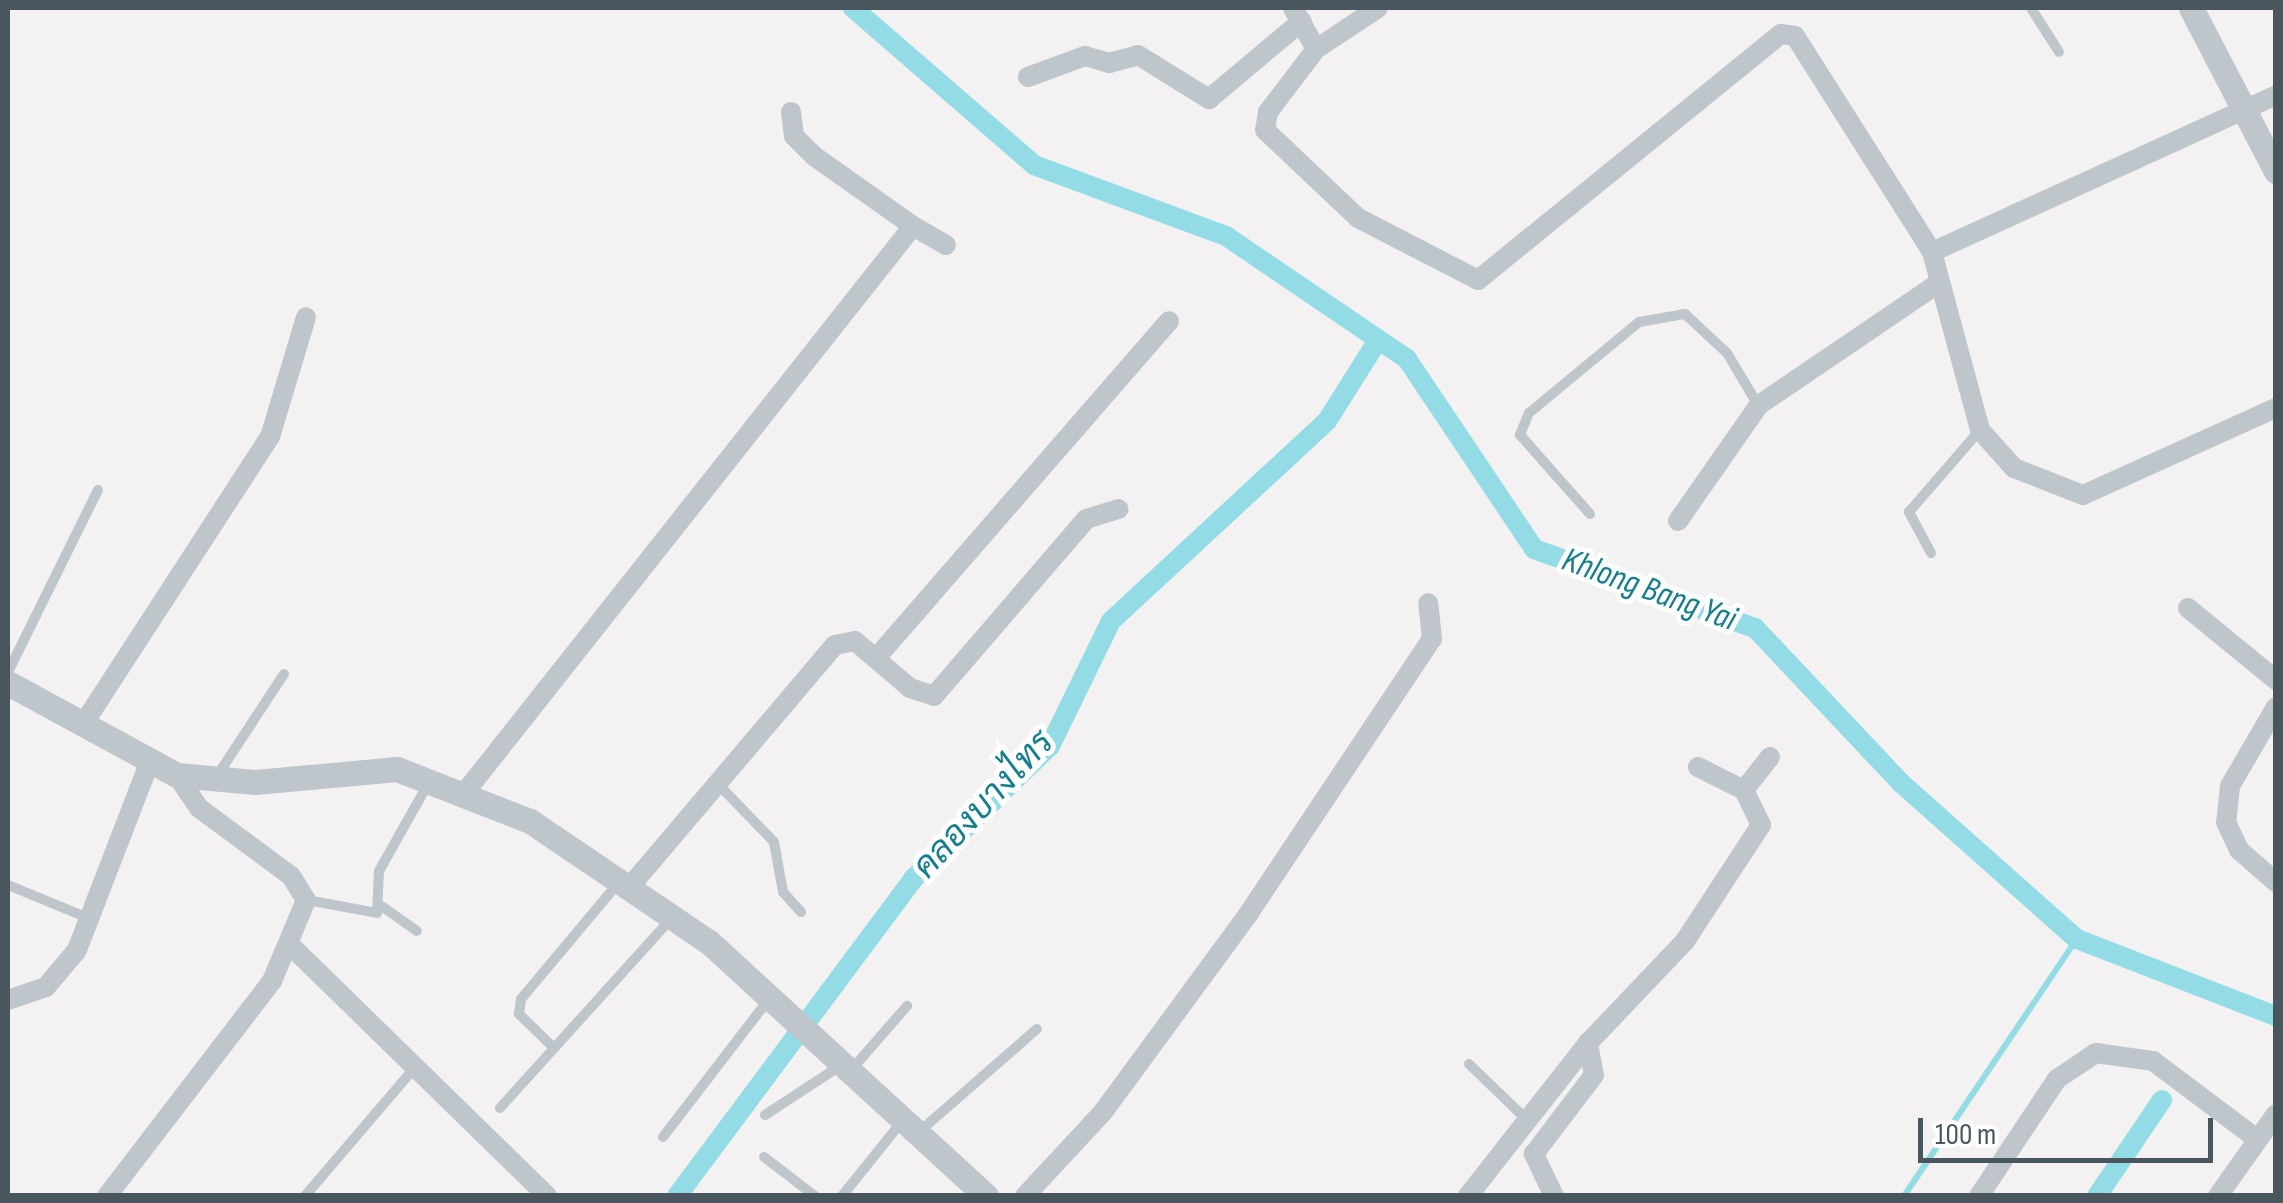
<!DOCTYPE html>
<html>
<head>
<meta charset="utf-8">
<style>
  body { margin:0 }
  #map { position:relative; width:2283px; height:1203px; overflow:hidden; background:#f3f1f1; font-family:"Sofia Sans Condensed",Sarabun,sans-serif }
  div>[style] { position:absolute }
  .stream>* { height:6px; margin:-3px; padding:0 3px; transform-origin:3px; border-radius:3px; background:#94dce5 }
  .canal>* { height:20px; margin:-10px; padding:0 10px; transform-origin:10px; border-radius:10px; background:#94dce5 }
  .service>* { height:10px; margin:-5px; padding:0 5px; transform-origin:5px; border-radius:5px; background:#bec6cc }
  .minor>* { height:20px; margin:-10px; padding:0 10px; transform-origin:10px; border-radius:10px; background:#bec6cc }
  .tertiary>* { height:25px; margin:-12.5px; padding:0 12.5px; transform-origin:12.5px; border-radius:12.5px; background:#bec6cc }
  span { translate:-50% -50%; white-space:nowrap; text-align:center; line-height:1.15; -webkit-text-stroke:10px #fff; paint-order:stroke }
  .water-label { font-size:35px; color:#177e8b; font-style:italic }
  .frame { position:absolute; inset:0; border:10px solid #4a565d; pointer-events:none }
  .scale { position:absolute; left:1918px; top:1118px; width:295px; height:45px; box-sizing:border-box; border:5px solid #4a565d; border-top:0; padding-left:12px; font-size:30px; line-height:35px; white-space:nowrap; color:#4a565d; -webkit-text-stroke:8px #fff; paint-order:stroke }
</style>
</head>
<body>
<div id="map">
  <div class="stream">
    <i style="left:1904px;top:1196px;width:310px;rotate:-56.1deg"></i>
  </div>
  <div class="canal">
    <i style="left:853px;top:8px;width:240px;rotate:40.9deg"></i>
    <i style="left:1034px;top:165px;width:205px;rotate:20.3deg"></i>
    <i style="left:1226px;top:236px;width:219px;rotate:34.2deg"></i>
    <i style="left:1407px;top:359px;width:229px;rotate:56.2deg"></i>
    <i style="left:1534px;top:549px;width:235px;rotate:19.7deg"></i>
    <i style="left:1755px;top:628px;width:213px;rotate:46.7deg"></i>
    <i style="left:1901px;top:783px;width:235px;rotate:41.6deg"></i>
    <i style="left:2077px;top:939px;width:213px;rotate:21.2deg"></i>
    <i style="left:677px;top:1196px;width:395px;rotate:-53.3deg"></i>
    <i style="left:913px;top:879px;width:191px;rotate:-44.2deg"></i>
    <i style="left:1050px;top:746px;width:139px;rotate:-64deg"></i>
    <i style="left:1111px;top:621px;width:294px;rotate:-42.8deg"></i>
    <i style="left:1327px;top:421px;width:96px;rotate:-57.8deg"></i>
    <i style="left:2097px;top:1196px;width:116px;rotate:-55.9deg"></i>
  </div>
  <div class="service">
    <i style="left:2031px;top:8px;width:52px;rotate:57.5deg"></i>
    <i style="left:1590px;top:514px;width:106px;rotate:-131.5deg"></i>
    <i style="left:1520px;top:435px;width:24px;rotate:-68deg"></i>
    <i style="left:1529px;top:413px;width:143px;rotate:-39.6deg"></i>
    <i style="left:1639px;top:322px;width:47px;rotate:-9.9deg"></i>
    <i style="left:1685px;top:314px;width:57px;rotate:42.9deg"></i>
    <i style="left:1727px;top:353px;width:61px;rotate:59.2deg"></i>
    <i style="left:1931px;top:553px;width:47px;rotate:-118.2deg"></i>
    <i style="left:1909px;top:512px;width:108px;rotate:-49.1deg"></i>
    <i style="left:8px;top:672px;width:203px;rotate:-63.7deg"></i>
    <i style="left:217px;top:776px;width:122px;rotate:-56.7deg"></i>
    <i style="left:718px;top:784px;width:81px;rotate:46deg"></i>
    <i style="left:774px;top:842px;width:51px;rotate:79.8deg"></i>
    <i style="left:783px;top:892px;width:27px;rotate:48deg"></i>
    <i style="left:8px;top:885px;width:87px;rotate:22.4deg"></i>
    <i style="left:307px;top:900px;width:71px;rotate:10.5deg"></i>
    <i style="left:377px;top:913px;width:42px;rotate:-87.3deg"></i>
    <i style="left:379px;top:871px;width:100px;rotate:-60.6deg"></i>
    <i style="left:380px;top:905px;width:45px;rotate:35.1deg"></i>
    <i style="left:554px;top:1048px;width:49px;rotate:-135.8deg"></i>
    <i style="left:519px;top:1014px;width:15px;rotate:-82deg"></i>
    <i style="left:521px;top:999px;width:154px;rotate:-50deg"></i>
    <i style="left:1469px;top:1064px;width:79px;rotate:44deg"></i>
    <i style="left:852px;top:1069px;width:84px;rotate:-48.9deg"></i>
    <i style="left:500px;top:1108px;width:255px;rotate:-47.9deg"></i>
    <i style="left:765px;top:1115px;width:90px;rotate:-33.2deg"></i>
    <i style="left:920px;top:1131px;width:155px;rotate:-41.1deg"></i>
    <i style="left:663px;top:1137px;width:174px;rotate:-52.5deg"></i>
    <i style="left:764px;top:1157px;width:64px;rotate:37.4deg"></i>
    <i style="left:305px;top:1196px;width:171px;rotate:-49.5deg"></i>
    <i style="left:842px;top:1196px;width:99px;rotate:-51.2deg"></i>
  </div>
  <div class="minor">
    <i style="left:1293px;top:8px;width:47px;rotate:60.7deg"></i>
    <i style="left:1316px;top:49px;width:79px;rotate:127.3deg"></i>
    <i style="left:1268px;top:112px;width:18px;rotate:99deg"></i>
    <i style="left:1265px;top:130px;width:128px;rotate:43.4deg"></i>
    <i style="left:1358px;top:218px;width:135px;rotate:27.3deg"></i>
    <i style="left:1478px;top:280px;width:390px;rotate:-39.1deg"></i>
    <i style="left:1781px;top:34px;width:14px;rotate:8deg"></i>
    <i style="left:1795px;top:36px;width:256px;rotate:57.6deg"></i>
    <i style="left:1932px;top:252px;width:184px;rotate:74.9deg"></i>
    <i style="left:1980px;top:430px;width:51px;rotate:48.2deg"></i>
    <i style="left:2014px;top:468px;width:74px;rotate:21.4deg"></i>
    <i style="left:2083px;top:495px;width:212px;rotate:-24.3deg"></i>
    <i style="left:1316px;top:49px;width:74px;rotate:-33.5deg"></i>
    <i style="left:1028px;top:77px;width:61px;rotate:-20.2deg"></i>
    <i style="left:1085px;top:56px;width:25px;rotate:16deg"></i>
    <i style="left:1109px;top:63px;width:30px;rotate:-15deg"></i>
    <i style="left:1138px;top:55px;width:84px;rotate:31.8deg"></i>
    <i style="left:1209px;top:99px;width:121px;rotate:-40deg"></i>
    <i style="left:791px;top:112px;width:24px;rotate:83deg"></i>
    <i style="left:794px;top:136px;width:28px;rotate:45deg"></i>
    <i style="left:814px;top:156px;width:121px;rotate:35.3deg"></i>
    <i style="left:1932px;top:252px;width:378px;rotate:-24.5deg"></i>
    <i style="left:1678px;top:521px;width:141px;rotate:-55.1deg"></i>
    <i style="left:1759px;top:405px;width:215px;rotate:-34.2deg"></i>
    <i style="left:2188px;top:608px;width:114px;rotate:39.3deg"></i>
    <i style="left:877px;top:657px;width:445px;rotate:-49deg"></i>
    <i style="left:2276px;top:707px;width:91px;rotate:120.2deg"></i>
    <i style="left:2230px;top:786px;width:36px;rotate:96deg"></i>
    <i style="left:2226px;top:822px;width:31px;rotate:65deg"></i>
    <i style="left:2239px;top:850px;width:49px;rotate:40.9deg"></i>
    <i style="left:82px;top:726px;width:345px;rotate:-57deg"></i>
    <i style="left:270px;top:437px;width:125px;rotate:-73.3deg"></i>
    <i style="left:1698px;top:767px;width:51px;rotate:26.6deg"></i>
    <i style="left:466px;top:791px;width:720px;rotate:-51.65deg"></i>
    <i style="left:913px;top:226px;width:38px;rotate:30deg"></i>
    <i style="left:633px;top:883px;width:312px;rotate:-49.7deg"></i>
    <i style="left:835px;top:645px;width:20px;rotate:-11deg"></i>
    <i style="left:855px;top:641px;width:72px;rotate:40.5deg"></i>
    <i style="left:910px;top:688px;width:25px;rotate:18deg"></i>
    <i style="left:934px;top:696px;width:233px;rotate:-49.3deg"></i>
    <i style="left:1086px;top:519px;width:34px;rotate:-17deg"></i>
    <i style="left:289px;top:944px;width:361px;rotate:44.3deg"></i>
    <i style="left:8px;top:1000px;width:40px;rotate:-18.9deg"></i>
    <i style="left:46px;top:987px;width:48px;rotate:-50deg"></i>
    <i style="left:77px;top:950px;width:200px;rotate:-68.9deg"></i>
    <i style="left:107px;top:1196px;width:271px;rotate:-52.5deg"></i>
    <i style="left:272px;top:981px;width:88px;rotate:-67.2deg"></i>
    <i style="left:306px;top:900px;width:28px;rotate:-122deg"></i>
    <i style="left:291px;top:876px;width:114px;rotate:-143.5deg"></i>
    <i style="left:199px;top:808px;width:40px;rotate:-124deg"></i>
    <i style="left:1025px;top:1196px;width:115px;rotate:-47.1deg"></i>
    <i style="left:1103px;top:1112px;width:247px;rotate:-53.7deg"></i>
    <i style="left:1249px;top:913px;width:329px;rotate:-56.3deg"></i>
    <i style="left:1432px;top:639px;width:36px;rotate:-96deg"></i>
    <i style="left:1468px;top:1196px;width:194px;rotate:-51.9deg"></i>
    <i style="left:1588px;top:1043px;width:141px;rotate:-46.4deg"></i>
    <i style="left:1685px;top:941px;width:139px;rotate:-56.8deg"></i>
    <i style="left:1761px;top:825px;width:39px;rotate:-116deg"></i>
    <i style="left:1744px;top:790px;width:42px;rotate:-51.8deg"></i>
    <i style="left:1554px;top:1196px;width:47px;rotate:-115.5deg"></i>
    <i style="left:1534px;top:1154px;width:99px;rotate:-52.8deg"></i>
    <i style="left:1594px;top:1075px;width:33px;rotate:-101deg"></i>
    <i style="left:1979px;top:1196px;width:141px;rotate:-56.3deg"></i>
    <i style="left:2057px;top:1079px;width:47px;rotate:-33.7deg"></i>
    <i style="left:2096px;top:1053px;width:58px;rotate:8deg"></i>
    <i style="left:2153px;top:1061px;width:130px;rotate:36.9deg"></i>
    <i style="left:2218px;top:1196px;width:100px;rotate:-54.7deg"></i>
  </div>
  <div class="tertiary">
    <i style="left:2191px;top:8px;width:184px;rotate:62.5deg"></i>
    <i style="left:8px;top:683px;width:192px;rotate:28.6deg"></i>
    <i style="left:177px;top:775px;width:78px;rotate:5.1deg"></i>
    <i style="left:255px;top:782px;width:143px;rotate:-5.2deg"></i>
    <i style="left:397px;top:769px;width:143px;rotate:21.4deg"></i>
    <i style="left:530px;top:821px;width:216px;rotate:34.1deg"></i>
    <i style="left:709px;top:942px;width:376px;rotate:42.5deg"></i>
  </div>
  <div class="water-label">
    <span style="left:1649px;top:590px;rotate:20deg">Khlong Bang Yai</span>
    <span style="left:984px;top:805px;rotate:-47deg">คลองบางไทร</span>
  </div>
  <div class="frame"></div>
  <div class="scale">100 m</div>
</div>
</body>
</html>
